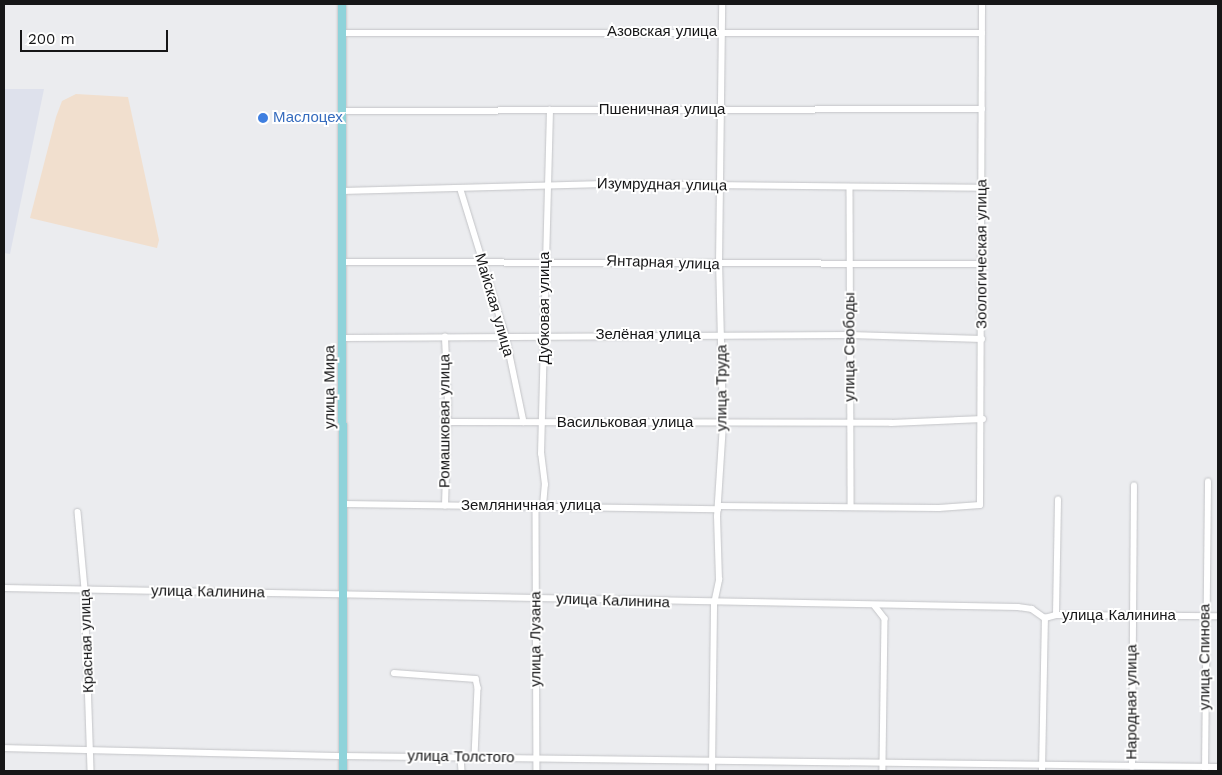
<!DOCTYPE html>
<html>
<head>
<meta charset="utf-8">
<style>
  body { margin:0 }
  #map { position:relative; width:1222px; height:775px; overflow:hidden; background:#ebecef; font-family:"Work Sans",sans-serif }
  div>[style] { position:absolute }
  .commercial>* { inset:0; background:#f1dfce }
  .built>* { inset:0; background:#dee1ec }
  .roads { filter:drop-shadow(0 0 1px #c3c4c7) drop-shadow(0 0 1px #c3c4c7) }
  .minor>* { height:5.5px; margin:-2.75px; padding:0 2.75px; transform-origin:2.75px; border-radius:2.75px; background:#fff }
  .major>* { height:8px; margin:-4px; padding:0 4px; transform-origin:4px; border-radius:4px; background:#8fd3da }
  .dots>* { width:14px; height:14px; translate:-50% -50%; box-sizing:border-box; border:2px solid #fff; border-radius:50% }
  span { translate:-50% -50%; white-space:nowrap; text-align:center; line-height:1.15; -webkit-text-stroke:4px #fff; paint-order:stroke }
  .street-label { font-size:15px; color:#161617 }
  .shop-label { font-size:15px; color:#366cbe }
  .left { translate:0 -50%; text-align:left }
  .frame { position:absolute; inset:0; border:5px solid #161617; pointer-events:none }
  .scale { position:absolute; left:20px; top:30px; width:148px; height:22px; box-sizing:border-box; border:2px solid #161617; border-top:0; padding-left:6px; font-size:15px; line-height:18px; white-space:nowrap; color:#161617; -webkit-text-stroke:4px #fff; paint-order:stroke }
</style>
</head>
<body>
<div id="map">
  <div class="commercial">
    <i style="clip-path:polygon(76px 94px,128px 97px,159px 240px,157px 248px,30px 218px,56px 117px,62px 101px)"></i>
  </div>
  <div class="built">
    <i style="clip-path:polygon(4px 89px,44px 89px,10px 254px,4px 253px)"></i>
  </div>
  <div class="roads">
    <div class="minor">
      <i style="left:342px;top:33px;width:640px"></i>
      <i style="left:342px;top:111px;width:640px;rotate:-0.18deg"></i>
      <i style="left:850px;top:187px;width:320px;rotate:89.8deg"></i>
      <i style="left:461px;top:190px;width:153px;rotate:72.9deg"></i>
      <i style="left:506px;top:336px;width:88px;rotate:78.2deg"></i>
      <i style="left:342px;top:191px;width:272px;rotate:-1.5deg"></i>
      <i style="left:614px;top:184px;width:368px;rotate:0.6deg"></i>
      <i style="left:343px;top:262px;width:639px;rotate:0.18deg"></i>
      <i style="left:344px;top:338px;width:506px;rotate:-0.34deg"></i>
      <i style="left:850px;top:335px;width:132px;rotate:1.7deg"></i>
      <i style="left:447px;top:422px;width:444px;rotate:0.1deg"></i>
      <i style="left:891px;top:423px;width:92px;rotate:-2.5deg"></i>
      <i style="left:344px;top:504px;width:374px;rotate:0.8deg"></i>
      <i style="left:445px;top:506px;width:102px;rotate:-88.3deg"></i>
      <i style="left:448px;top:404px;width:67px;rotate:-92.6deg"></i>
      <i style="left:536px;top:506px;width:265px;rotate:89.8deg"></i>
      <i style="left:543px;top:506px;width:21px;rotate:-85deg"></i>
      <i style="left:545px;top:485px;width:31px;rotate:-97deg"></i>
      <i style="left:541px;top:454px;width:344px;rotate:-88.5deg"></i>
      <i style="left:719px;top:506px;width:220px;rotate:0.5deg"></i>
      <i style="left:939px;top:508px;width:41px;rotate:-4.2deg"></i>
      <i style="left:980px;top:505px;width:501px;rotate:-89.77deg"></i>
      <i style="left:78px;top:512px;width:77px;rotate:84.8deg"></i>
      <i style="left:85px;top:589px;width:182px;rotate:88.1deg"></i>
      <i style="left:4px;top:588px;width:1014px;rotate:1.07deg"></i>
      <i style="left:1018px;top:607px;width:14px;rotate:8deg"></i>
      <i style="left:1032px;top:609px;width:16px;rotate:35deg"></i>
      <i style="left:1045px;top:618px;width:11px;rotate:-15deg"></i>
      <i style="left:1056px;top:615px;width:162px;rotate:0.4deg"></i>
      <i style="left:875px;top:606px;width:16px;rotate:52deg"></i>
      <i style="left:885px;top:619px;width:152px;rotate:90.8deg"></i>
      <i style="left:1056px;top:615px;width:115px;rotate:-89deg"></i>
      <i style="left:394px;top:673px;width:82px;rotate:4.2deg"></i>
      <i style="left:476px;top:679px;width:9px;rotate:77deg"></i>
      <i style="left:478px;top:688px;width:69px;rotate:92.5deg"></i>
      <i style="left:4px;top:748px;width:339px;rotate:1.4deg"></i>
      <i style="left:343px;top:756px;width:875px;rotate:0.72deg"></i>
      <i style="left:461px;top:757px;width:14px;rotate:86deg"></i>
      <i style="left:1132px;top:767px;width:281px;rotate:-89.6deg"></i>
      <i style="left:712px;top:771px;width:167px;rotate:-89.3deg"></i>
      <i style="left:714px;top:604px;width:25px;rotate:-78deg"></i>
      <i style="left:719px;top:580px;width:63px;rotate:-91.8deg"></i>
      <i style="left:717px;top:517px;width:93px;rotate:-86.3deg"></i>
      <i style="left:723px;top:424px;width:159px;rotate:-91.4deg"></i>
      <i style="left:719px;top:265px;width:261px;rotate:-89.3deg"></i>
      <i style="left:1042px;top:771px;width:153px;rotate:-88.9deg"></i>
      <i style="left:1205px;top:771px;width:289px;rotate:-89.4deg"></i>
    </div>
    <div class="major">
      <i style="left:342px;top:4px;width:767px;rotate:89.93deg"></i>
    </div>
  </div>
  <div class="dots">
    <i style="left:263px;top:118px;background:#3f7fe0"></i>
  </div>
  <div class="street-label">
    <span style="left:662px;top:32px">Азовская улица</span>
    <span style="left:662px;top:110px">Пшеничная улица</span>
    <span style="left:662px;top:185px;rotate:1deg">Изумрудная улица</span>
    <span style="left:982px;top:254px;rotate:-90deg">Зоологическая улица</span>
    <span style="left:663px;top:263px;rotate:2deg">Янтарная улица</span>
    <span style="left:494px;top:305px;rotate:74deg">Майская улица</span>
    <span style="left:545px;top:308px;rotate:-90deg">Дубковая улица</span>
    <span style="left:648px;top:335px">Зелёная улица</span>
    <span style="left:850px;top:347px;rotate:-90deg">улица Свободы</span>
    <span style="left:330px;top:387px;rotate:-90deg">улица Мира</span>
    <span style="left:722px;top:388px;rotate:-90deg">улица Труда</span>
    <span style="left:445px;top:421px;rotate:-90deg">Ромашковая улица</span>
    <span style="left:625px;top:423px">Васильковая улица</span>
    <span style="left:531px;top:506px">Земляничная улица</span>
    <span style="left:208px;top:592px;rotate:1deg">улица Калинина</span>
    <span style="left:613px;top:601px;rotate:2deg">улица Калинина</span>
    <span style="left:1119px;top:616px">улица Калинина</span>
    <span style="left:536px;top:639px;rotate:-90deg">улица Лузана</span>
    <span style="left:87px;top:641px;rotate:-92deg">Красная улица</span>
    <span style="left:1205px;top:657px;rotate:-90deg">улица Спинова</span>
    <span style="left:1132px;top:702px;rotate:-90deg">Народная улица</span>
    <span style="left:461px;top:757px;rotate:1deg">улица Толстого</span>
  </div>
  <div class="shop-label">
    <span class="left" style="left:273px;top:118px">Маслоцех</span>
  </div>
  <div class="frame"></div>
  <div class="scale">200 m</div>
</div>
</body>
</html>
